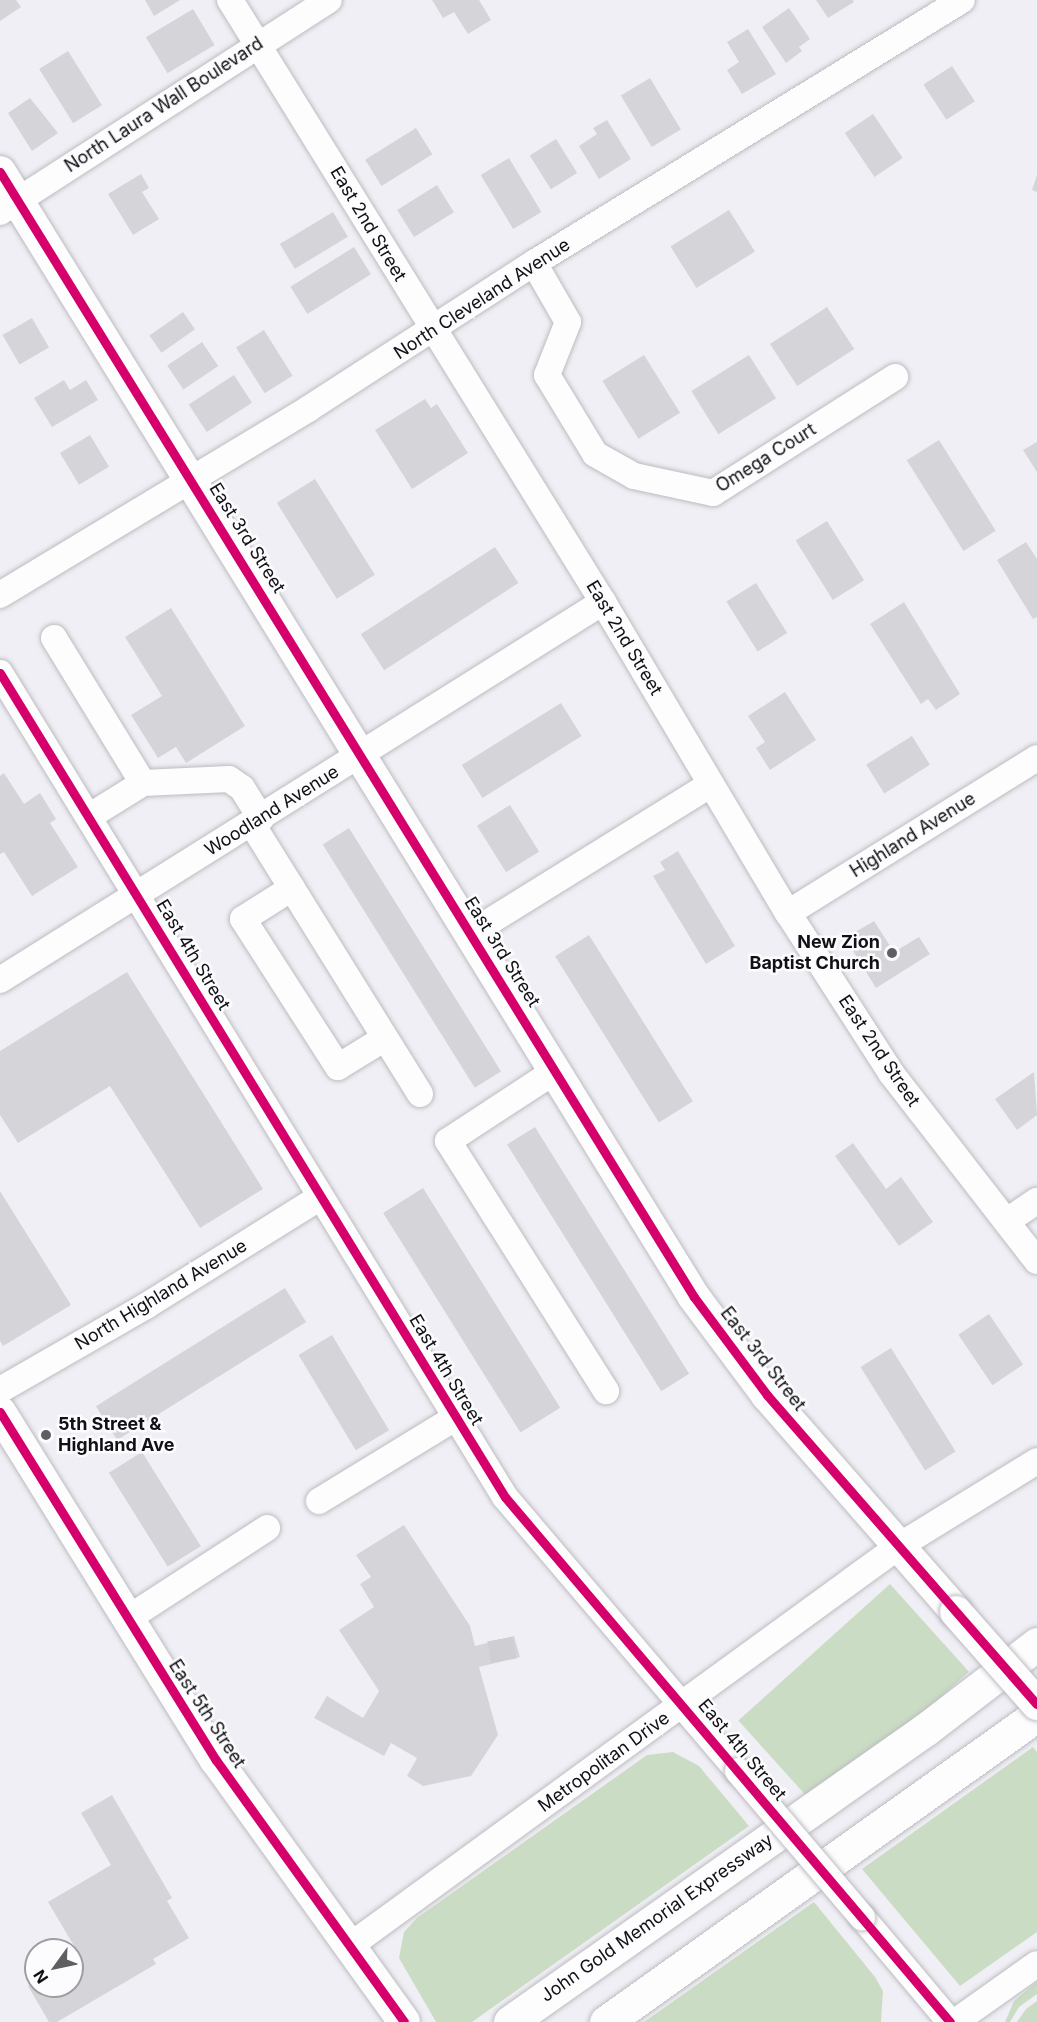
<!DOCTYPE html>
<html>
<head>
<meta charset="utf-8">
<style>
  body { margin:0 }
  #map { position:relative; width:1037px; height:2022px; overflow:hidden; background:#f0eff5; font-family:Inter,sans-serif }
  div>[style] { position:absolute }
  .green>* { inset:0; background:#cbdcc4; transform-origin:0 0 }
  .building>* { inset:0; background:#d5d5d9; transform-origin:0 0 }
  .minor-tunnel>* { height:26px; margin-top:-13px; transform-origin:0; background:repeating-linear-gradient(90deg,#cfced3 0 26px,transparent 0 39px) }
  .roads { filter:drop-shadow(0 0 2px #bcbcc0) drop-shadow(0 0 2px #bcbcc0) }
  .minor>* { height:26px; margin:-13px; padding:0 13px; transform-origin:13px; border-radius:13px; background:#fdfdfe }
  .major>* { height:32px; margin:-16px; padding:0 16px; transform-origin:16px; border-radius:16px; background:#fdfdfe }
  .highway>* { height:33px; margin:-16.5px; padding:0 16.5px; transform-origin:16.5px; border-radius:16.5px; background:#fdfdfe }
  .bridges { filter:drop-shadow(0 0 2px #bcbcc0) drop-shadow(0 0 2px #bcbcc0) }
  .minor-bridge>* { height:26px; margin:-13px; padding:0 13px; transform-origin:13px; border-radius:13px; background:#fdfdfe }
  .major-bridge>* { height:32px; margin:-16px; padding:0 16px; transform-origin:16px; border-radius:16px; background:#fdfdfe }
  .cycleway>* { height:9px; margin:-4.5px; padding:0 4.5px; transform-origin:4.5px; border-radius:4.5px; background:#d6006c }
  .dots>* { width:16px; height:16px; translate:-50% -50%; box-sizing:border-box; border:3px solid #fcfcfe; border-radius:50% }
  span { translate:-50% -50%; white-space:nowrap; text-align:center; line-height:1.15; -webkit-text-stroke:5px #fcfcfe; paint-order:stroke }
  .street-label { font-size:18px; color:#111115 }
  .poi-label { font-size:18px; color:#111115; font-weight:700 }
  .right { translate:-100% -50%; text-align:right }
  .left { translate:0 -50%; text-align:left }
  .north { position:absolute; left:24px; top:1938px; width:60px; height:60px; box-sizing:border-box; background:#fcfcfe; border:2px solid #9e9ea1; border-radius:50%; rotate:237deg; font-size:16px; font-weight:700; line-height:24px; text-align:center; color:#111115 }
  .north::after { content:''; display:block; margin:auto; width:21px; height:27px; background:#5f5f63; clip-path:polygon(50% 0,100% 100%,50% 72%,0 100%) }
</style>
</head>
<body>
<div id="map">
  <div class="green">
    <i style="left:890px;top:1584px;width:118px;height:204px;rotate:48deg"></i>
    <i style="clip-path:polygon(1033px 1747px,1037px 1752px,1037px 1932px,960px 1986px,862px 1869px)"></i>
    <i style="clip-path:polygon(673px 1752px,699px 1766px,749px 1826px,472px 2022px,436px 2022px,399px 1958px,404px 1932px,417px 1918px,647px 1755px)"></i>
    <i style="clip-path:polygon(814px 1902px,875px 1977px,883px 1991px,881px 2022px,644px 2022px)"></i>
    <i style="clip-path:polygon(1037px 1982px,1037px 1994px,1019px 2007px,1010px 2022px,1005px 2022px,1014px 2001px)"></i>
    <i style="clip-path:polygon(1037px 2001px,1037px 2022px,1017px 2022px,1026px 2009px)"></i>
  </div>
  <div class="building">
    <i style="clip-path:polygon(0 0,16px 0,21px 7px,0 21px)"></i>
    <i style="clip-path:polygon(145px 0,180px 0,154px 16px)"></i>
    <i style="clip-path:polygon(432px 0,479px 0,491px 20px,468px 34px,454px 12px,443px 18px)"></i>
    <i style="clip-path:polygon(816px 0,853px 0,854px 2px,828px 18px)"></i>
    <i style="clip-path:polygon(789px 8px,810px 39px,799px 47px,802px 51px,786px 63px,762px 27px)"></i>
    <i style="left:193px;top:9px;width:42px;height:55px;rotate:59deg"></i>
    <i style="clip-path:polygon(748px 29px,776px 74px,742px 94px,727px 70px,739px 62px,727px 42px)"></i>
    <i style="left:68px;top:51px;width:64px;height:34px;rotate:58deg"></i>
    <i style="left:952px;top:66px;width:42px;height:34px;rotate:57deg"></i>
    <i style="left:650px;top:78px;width:60px;height:34px;rotate:59deg"></i>
    <i style="clip-path:polygon(30px 98px,58px 133px,32px 151px,8px 113px)"></i>
    <i style="left:873px;top:114px;width:53px;height:34px;rotate:56deg"></i>
    <i style="clip-path:polygon(607px 120px,631px 159px,599px 179px,579px 146px,597px 134px,593px 128px)"></i>
    <i style="left:416px;top:128px;width:31px;height:60px;rotate:58deg"></i>
    <i style="left:556px;top:139px;width:40px;height:31px;rotate:58deg"></i>
    <i style="left:509px;top:158px;width:63px;height:33px;rotate:59deg"></i>
    <i style="clip-path:polygon(141px 174px,149px 188px,142px 192px,159px 219px,133px 235px,108px 194px)"></i>
    <i style="clip-path:polygon(1037px 175px,1037px 192px,1032px 190px)"></i>
    <i style="left:437px;top:185px;width:32px;height:47px;rotate:58deg"></i>
    <i style="left:729px;top:210px;width:49px;height:69px;rotate:58deg"></i>
    <i style="left:333px;top:212px;width:29px;height:62px;rotate:59deg"></i>
    <i style="left:354px;top:247px;width:32px;height:75px;rotate:58deg"></i>
    <i style="left:827px;top:307px;width:50px;height:68px;rotate:57deg"></i>
    <i style="left:183px;top:312px;width:21px;height:41px;rotate:55deg"></i>
    <i style="left:32px;top:318px;width:34px;height:34px;rotate:60deg"></i>
    <i style="left:264px;top:330px;width:54px;height:33px;rotate:58deg"></i>
    <i style="left:202px;top:342px;width:29px;height:42px;rotate:56deg"></i>
    <i style="left:644px;top:355px;width:68px;height:49px;rotate:58deg"></i>
    <i style="left:749px;top:355px;width:51px;height:68px;rotate:58deg"></i>
    <i style="left:234px;top:375px;width:33px;height:54px;rotate:57deg"></i>
    <i style="clip-path:polygon(64px 380px,70px 390px,86px 380px,98px 400px,52px 427px,34px 398px)"></i>
    <i style="clip-path:polygon(425px 399px,431px 408px,437px 404px,468px 453px,412px 489px,375px 430px)"></i>
    <i style="left:90px;top:435px;width:37px;height:35px;rotate:59deg"></i>
    <i style="left:939px;top:440px;width:107px;height:38px;rotate:58deg"></i>
    <i style="clip-path:polygon(1037px 442px,1037px 472px,1023px 450px)"></i>
    <i style="left:315px;top:479px;width:113px;height:45px;rotate:58deg"></i>
    <i style="left:827px;top:521px;width:70px;height:37px;rotate:58deg"></i>
    <i style="clip-path:polygon(1026px 542px,1037px 559px,1037px 617px,1033px 619px,997px 560px)"></i>
    <i style="left:495px;top:547px;width:43px;height:160px;rotate:57deg"></i>
    <i style="left:756px;top:583px;width:59px;height:35px;rotate:58deg"></i>
    <i style="clip-path:polygon(904px 602px,960px 694px,936px 710px,928px 699px,921px 704px,870px 624px)"></i>
    <i style="clip-path:polygon(171px 608px,245px 726px,186px 763px,176px 747px,158px 758px,131px 715px,162px 696px,125px 637px)"></i>
    <i style="clip-path:polygon(785px 692px,816px 740px,770px 770px,756px 748px,765px 742px,748px 716px)"></i>
    <i style="left:561px;top:703px;width:39px;height:117px;rotate:58deg"></i>
    <i style="left:912px;top:736px;width:34px;height:54px;rotate:58deg"></i>
    <i style="clip-path:polygon(4px 773px,24px 804px,40px 793px,56px 819px,50px 823px,78px 867px,32px 896px,4px 852px,0 854px,0 776px)"></i>
    <i style="left:510px;top:805px;width:55px;height:39px;rotate:58deg"></i>
    <i style="left:349px;top:828px;width:287px;height:31px;rotate:58deg"></i>
    <i style="clip-path:polygon(678px 851px,735px 946px,706px 964px,653px 876px,665px 870px,660px 862px)"></i>
    <i style="clip-path:polygon(874px 921px,894px 952px,919px 937px,930px 954px,876px 988px,845px 938px)"></i>
    <i style="left:589px;top:935px;width:196px;height:40px;rotate:58deg"></i>
    <i style="clip-path:polygon(127px 972px,263px 1189px,200px 1228px,110px 1086px,18px 1143px,0 1115px,0 1051px)"></i>
    <i style="clip-path:polygon(1034px 1072px,1037px 1115px,1017px 1130px,995px 1099px)"></i>
    <i style="left:535px;top:1127px;width:291px;height:33px;rotate:58deg"></i>
    <i style="clip-path:polygon(853px 1143px,886px 1189px,901px 1177px,933px 1222px,899px 1246px,835px 1156px)"></i>
    <i style="left:423px;top:1188px;width:259px;height:47px;rotate:58deg"></i>
    <i style="clip-path:polygon(0 1191px,71px 1305px,3px 1346px,0 1341px)"></i>
    <i style="left:285px;top:1288px;width:40px;height:223px;rotate:58deg"></i>
    <i style="left:989px;top:1314px;width:61px;height:37px;rotate:56deg"></i>
    <i style="left:332px;top:1335px;width:111px;height:39px;rotate:59deg"></i>
    <i style="left:891px;top:1348px;width:122px;height:36px;rotate:58deg"></i>
    <i style="left:142px;top:1452px;width:111px;height:39px;rotate:58deg"></i>
    <i style="clip-path:polygon(404px 1525px,470px 1626px,475px 1646px,514px 1636px,520px 1657px,479px 1667px,498px 1735px,471px 1776px,423px 1786px,407px 1776px,417px 1758px,391px 1743px,384px 1756px,314px 1718px,327px 1696px,363px 1718px,379px 1691px,339px 1630px,374px 1607px,360px 1584px,371px 1577px,356px 1555px)"></i>
    <i style="clip-path:polygon(112px 1795px,172px 1898px,167px 1901px,189px 1938px,153px 1959px,156px 1964px,57px 2022px,49px 2022px,28px 1986px,36px 1982px,36px 1986px,72px 1986px,72px 1961px,80px 1956px,48px 1902px,111px 1865px,81px 1813px)"></i>
  </div>
  <div class="minor-tunnel">
    <i style="left:500px;top:1639px;width:22px;rotate:80deg"></i>
  </div>
  <div class="roads">
    <div class="minor">
      <i style="left:230px;top:0;width:708px;rotate:58.22deg"></i>
      <i style="left:603px;top:602px;width:362px;rotate:59.3deg"></i>
      <i style="left:788px;top:913px;width:190px;rotate:57.2deg"></i>
      <i style="left:891px;top:1073px;width:238px;rotate:52.2deg"></i>
      <i style="left:0;top:212px;width:391px;rotate:-32.8deg"></i>
      <i style="left:534px;top:263px;width:68px;rotate:60deg"></i>
      <i style="left:568px;top:322px;width:57px;rotate:111.6deg"></i>
      <i style="left:547px;top:375px;width:92px;rotate:58.7deg"></i>
      <i style="left:595px;top:454px;width:45px;rotate:29.4deg"></i>
      <i style="left:634px;top:476px;width:81px;rotate:12.1deg"></i>
      <i style="left:713px;top:493px;width:216px;rotate:-32.5deg"></i>
      <i style="left:0;top:595px;width:360px;rotate:-31.1deg"></i>
      <i style="left:308px;top:409px;width:269px;rotate:-32.9deg"></i>
      <i style="left:534px;top:263px;width:502px;rotate:-31.57deg"></i>
      <i style="left:54px;top:638px;width:170px;rotate:58.5deg"></i>
      <i style="left:0;top:673px;width:966px;rotate:58.5deg"></i>
      <i style="left:505px;top:1497px;width:360px;rotate:49.6deg"></i>
      <i style="left:90px;top:816px;width:62px;rotate:-31.9deg"></i>
      <i style="left:143px;top:783px;width:86px;rotate:-2.7deg"></i>
      <i style="left:229px;top:779px;width:16px;rotate:35deg"></i>
      <i style="left:242px;top:788px;width:36px;rotate:58deg"></i>
      <i style="left:252px;top:824px;width:318px;rotate:58.1deg"></i>
      <i style="left:292px;top:888px;width:58px;rotate:147.7deg"></i>
      <i style="left:243px;top:919px;width:176px;rotate:57.3deg"></i>
      <i style="left:338px;top:1067px;width:55px;rotate:-31.7deg"></i>
      <i style="left:788px;top:913px;width:293px;rotate:-31.9deg"></i>
      <i style="left:471px;top:933px;width:282px;rotate:-31.8deg"></i>
      <i style="left:0;top:980px;width:712px;rotate:-32.08deg"></i>
      <i style="left:555px;top:1071px;width:128px;rotate:146.8deg"></i>
      <i style="left:448px;top:1141px;width:296px;rotate:57.7deg"></i>
      <i style="left:1007px;top:1221px;width:36px;rotate:-34deg"></i>
      <i style="left:0;top:1390px;width:168px;rotate:-29.9deg"></i>
      <i style="left:146px;top:1306px;width:204px;rotate:-32deg"></i>
      <i style="left:319px;top:1501px;width:159px;rotate:-31.4deg"></i>
      <i style="left:127px;top:1619px;width:167px;rotate:-33deg"></i>
      <i style="left:862px;top:1917px;width:137px;rotate:50deg"></i>
      <i style="left:351px;top:1945px;width:678px;rotate:-36.06deg"></i>
      <i style="left:899px;top:1546px;width:162px;rotate:-31.6deg"></i>
      <i style="left:955px;top:2022px;width:100px;rotate:-35.3deg"></i>
    </div>
    <div class="major">
      <i style="left:0;top:172px;width:1322px;rotate:58.33deg"></i>
      <i style="left:694px;top:1297px;width:122px;rotate:53.3deg"></i>
      <i style="left:767px;top:1395px;width:288px;rotate:48.9deg"></i>
      <i style="left:0;top:1412px;width:410px;rotate:58.2deg"></i>
      <i style="left:216px;top:1760px;width:322px;rotate:54.3deg"></i>
    </div>
    <div class="highway">
      <i style="left:510px;top:2022px;width:509px;rotate:-35.16deg"></i>
      <i style="left:926px;top:1729px;width:140px;rotate:-37.4deg"></i>
      <i style="left:606px;top:2022px;width:529px;rotate:-35.46deg"></i>
    </div>
  </div>
  <div class="bridges">
    <div class="minor-bridge">
      <i style="left:738px;top:1771px;width:192px;rotate:49.7deg"></i>
    </div>
    <div class="major-bridge">
      <i style="left:956px;top:1612px;width:123px;rotate:48.6deg"></i>
    </div>
  </div>
  <div class="cycleway">
    <i style="left:0;top:172px;width:1322px;rotate:58.33deg"></i>
    <i style="left:694px;top:1297px;width:122px;rotate:53.3deg"></i>
    <i style="left:767px;top:1395px;width:410px;rotate:48.9deg"></i>
    <i style="left:0;top:673px;width:966px;rotate:58.5deg"></i>
    <i style="left:505px;top:1497px;width:688px;rotate:49.71deg"></i>
    <i style="left:0;top:1412px;width:410px;rotate:58.2deg"></i>
    <i style="left:216px;top:1760px;width:322px;rotate:54.3deg"></i>
  </div>
  <div class="dots">
    <i style="left:892px;top:953px;background:#5f5f63"></i>
    <i style="left:46px;top:1435px;background:#5f5f63"></i>
  </div>
  <div class="street-label">
    <span style="left:164px;top:105px;rotate:-33deg">North Laura Wall Boulevard</span>
    <span style="left:368px;top:224px;rotate:59deg">East 2nd Street</span>
    <span style="left:482px;top:299px;rotate:-33deg">North Cleveland Avenue</span>
    <span style="left:766px;top:458px;rotate:-32deg">Omega Court</span>
    <span style="left:247px;top:538px;rotate:58deg">East 3rd Street</span>
    <span style="left:624px;top:638px;rotate:59deg">East 2nd Street</span>
    <span style="left:272px;top:811px;rotate:-32deg">Woodland Avenue</span>
    <span style="left:913px;top:835px;rotate:-32deg">Highland Avenue</span>
    <span style="left:502px;top:952px;rotate:58deg">East 3rd Street</span>
    <span style="left:193px;top:955px;rotate:59deg">East 4th Street</span>
    <span style="left:879px;top:1051px;rotate:56deg">East 2nd Street</span>
    <span style="left:161px;top:1295px;rotate:-31deg">North Highland Avenue</span>
    <span style="left:763px;top:1359px;rotate:52deg">East 3rd Street</span>
    <span style="left:446px;top:1370px;rotate:59deg">East 4th Street</span>
    <span style="left:207px;top:1714px;rotate:57deg">East 5th Street</span>
    <span style="left:742px;top:1750px;rotate:50deg">East 4th Street</span>
    <span style="left:604px;top:1762px;rotate:-36deg">Metropolitan Drive</span>
    <span style="left:657px;top:1918px;rotate:-35deg">John Gold Memorial Expressway</span>
  </div>
  <div class="poi-label">
    <span class="right" style="left:880px;top:953px">New Zion<br>Baptist Church</span>
    <span class="left" style="left:58px;top:1435px">5th Street &amp;<br>Highland Ave</span>
  </div>
  <div class="north">N</div>
</div>
</body>
</html>
